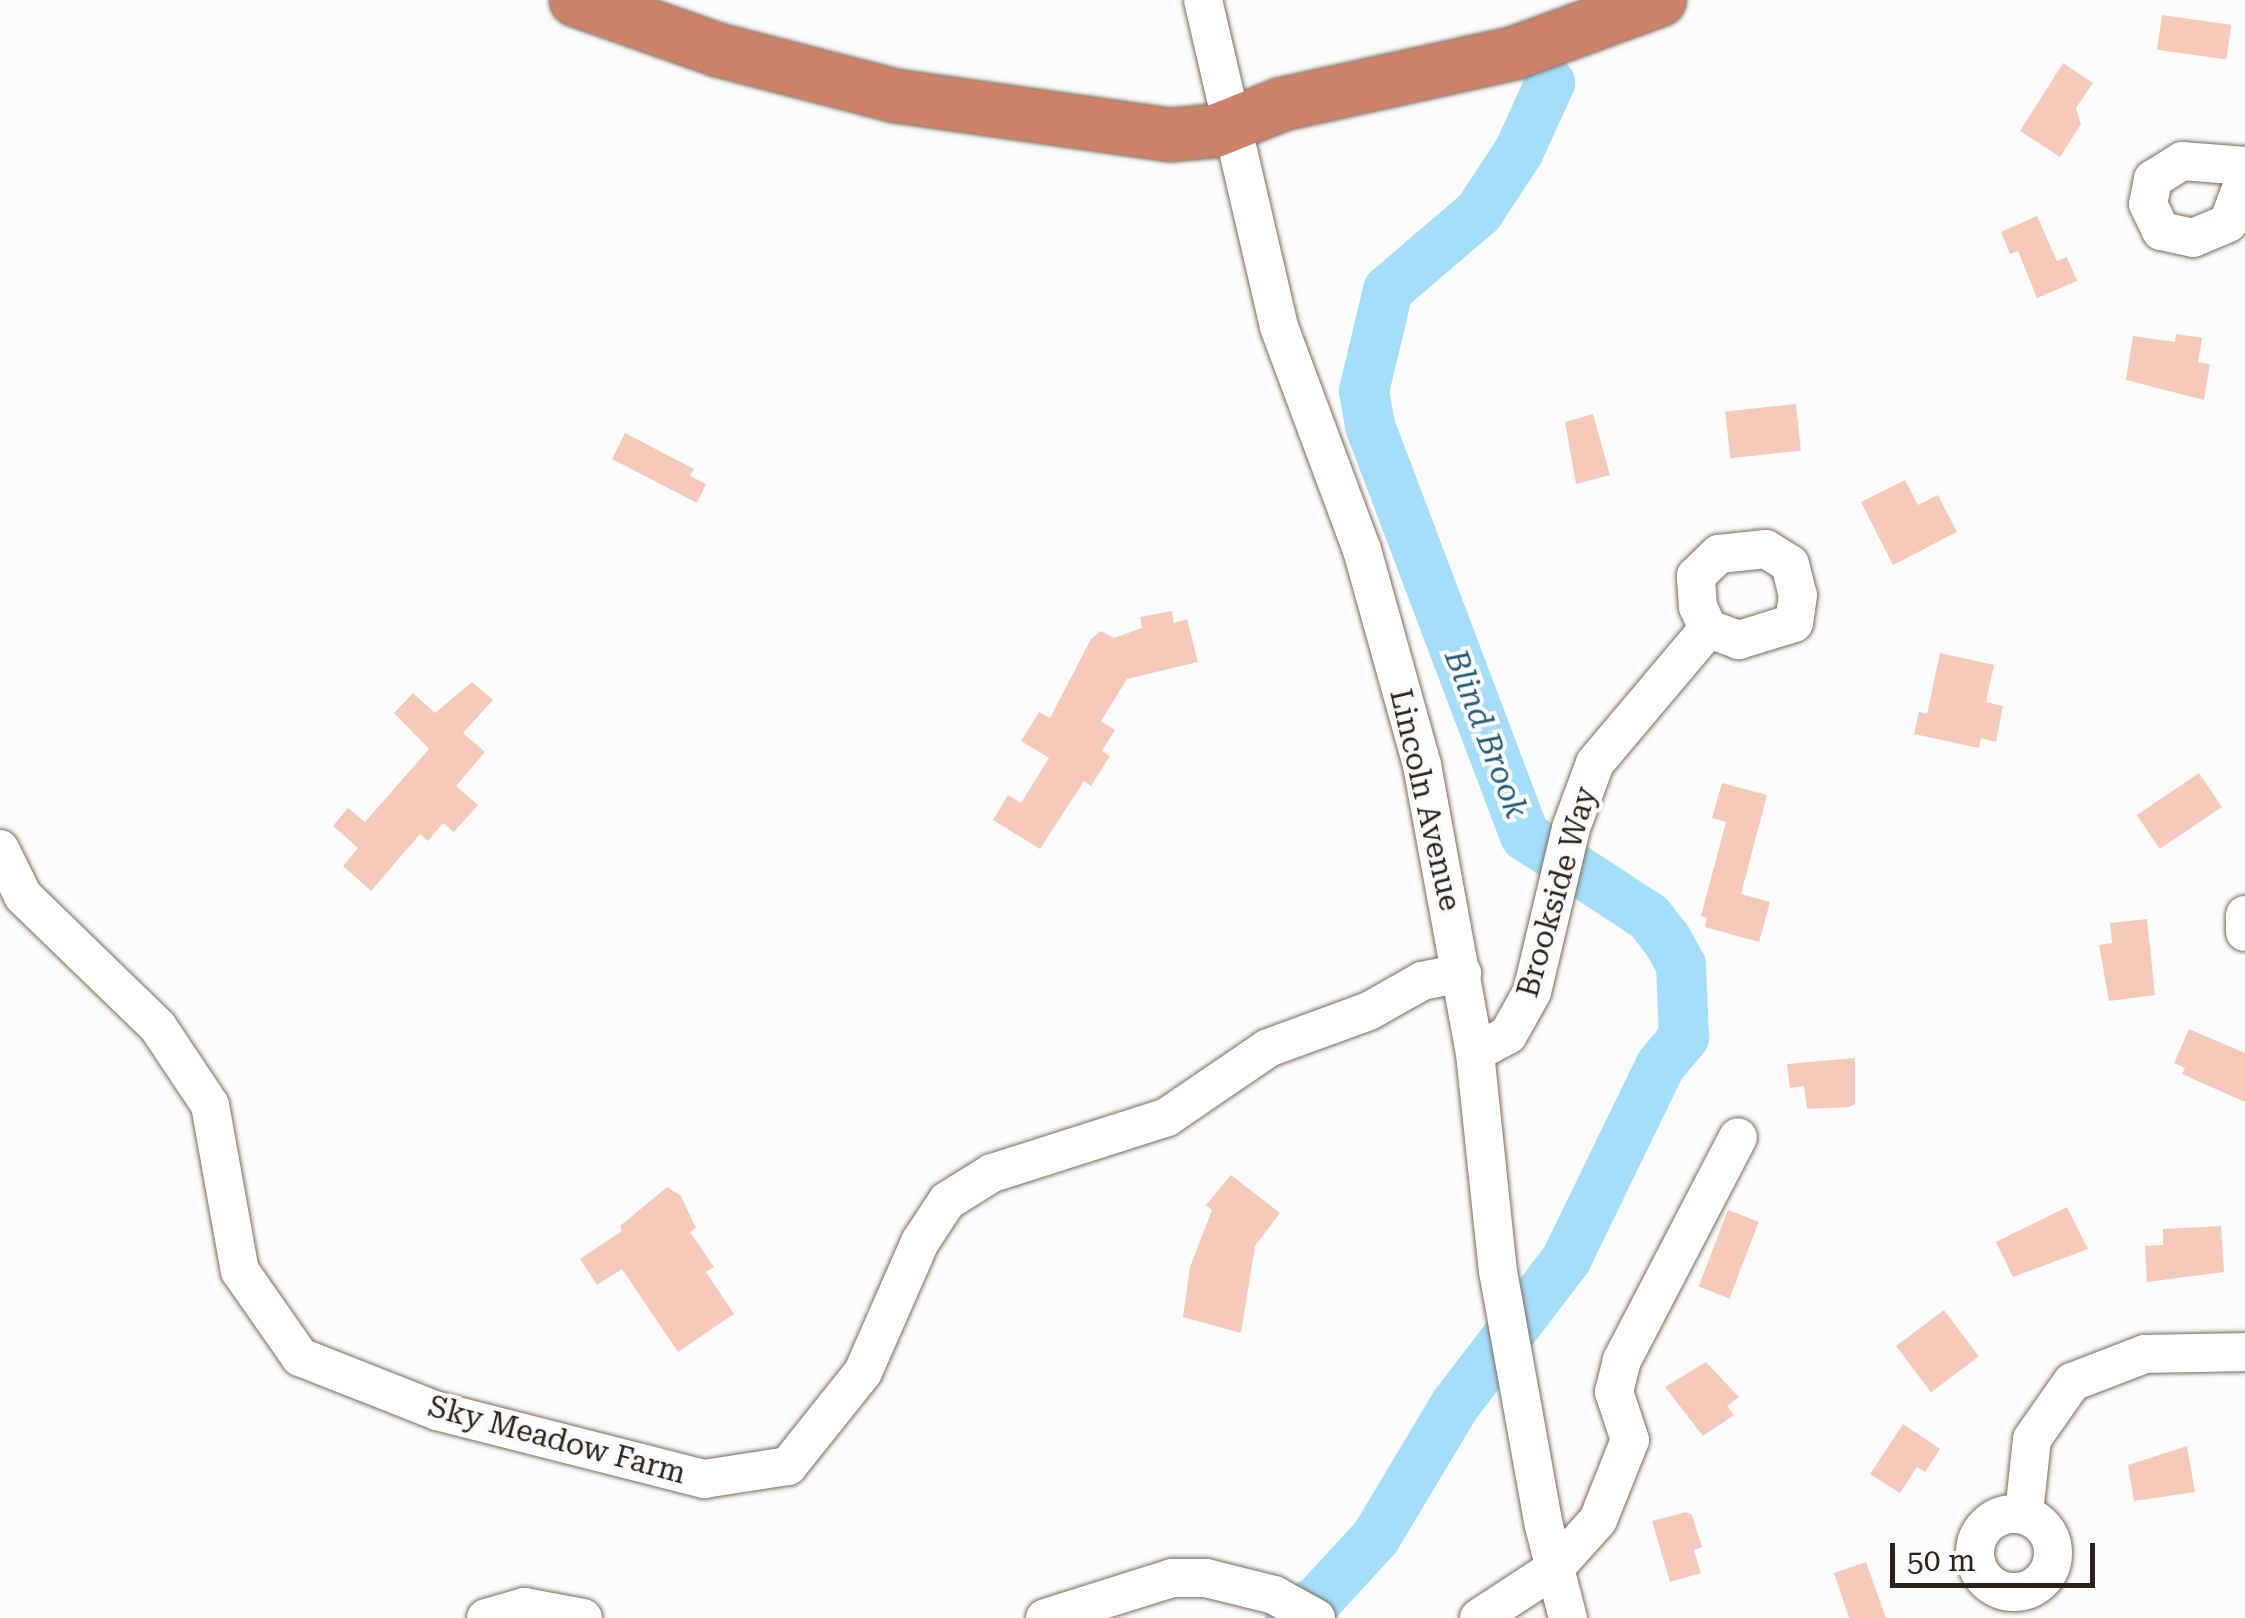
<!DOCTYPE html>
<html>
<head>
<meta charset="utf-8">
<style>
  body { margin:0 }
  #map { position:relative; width:2245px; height:1618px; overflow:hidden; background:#fcfcfc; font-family:"Roboto Serif",serif }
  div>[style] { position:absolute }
  .river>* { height:50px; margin:-25px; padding:0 25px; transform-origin:25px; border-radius:25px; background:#a4defb }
  .building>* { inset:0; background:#f5caba; transform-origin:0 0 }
  .roads { filter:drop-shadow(0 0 2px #7f6b59) drop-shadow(0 0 2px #7f6b59) }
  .minor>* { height:38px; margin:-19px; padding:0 19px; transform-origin:19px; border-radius:19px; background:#fff }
  .minor>.ring { margin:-19px; padding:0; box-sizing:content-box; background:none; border:38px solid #fff; border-radius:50% }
  .highway>* { height:52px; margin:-26px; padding:0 26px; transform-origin:26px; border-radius:26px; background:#cc826a }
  span { translate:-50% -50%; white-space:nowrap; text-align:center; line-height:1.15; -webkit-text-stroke:8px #fcfcfc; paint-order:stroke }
  .street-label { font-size:30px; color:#2a221a }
  .water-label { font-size:32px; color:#245d76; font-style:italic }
  .scale { position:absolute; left:1890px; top:1543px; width:205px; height:45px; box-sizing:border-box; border:5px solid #2a221a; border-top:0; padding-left:12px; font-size:30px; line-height:35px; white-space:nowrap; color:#2a221a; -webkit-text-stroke:8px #fcfcfc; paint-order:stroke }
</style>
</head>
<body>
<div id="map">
  <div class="river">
    <i style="left:1290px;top:1618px;width:36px;rotate:-34deg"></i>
    <i style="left:1320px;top:1598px;width:83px;rotate:-47.4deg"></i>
    <i style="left:1376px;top:1537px;width:154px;rotate:-59.1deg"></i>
    <i style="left:1455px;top:1405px;width:183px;rotate:-52.6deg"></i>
    <i style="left:1566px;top:1260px;width:216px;rotate:-64.1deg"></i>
    <i style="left:1660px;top:1066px;width:38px;rotate:-50deg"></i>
    <i style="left:1684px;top:1037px;width:72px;rotate:-92.4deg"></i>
    <i style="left:1681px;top:965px;width:29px;rotate:-119deg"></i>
    <i style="left:1667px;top:940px;width:29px;rotate:-128deg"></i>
    <i style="left:1649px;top:917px;width:148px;rotate:-146.8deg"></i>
    <i style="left:1525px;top:836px;width:439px;rotate:-110.7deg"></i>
    <i style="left:1370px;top:425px;width:35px;rotate:-100deg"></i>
    <i style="left:1364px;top:391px;width:104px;rotate:-76.6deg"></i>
    <i style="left:1388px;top:290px;width:120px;rotate:-40.6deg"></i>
    <i style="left:1479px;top:212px;width:73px;rotate:-56.7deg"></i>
    <i style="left:1519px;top:151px;width:75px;rotate:-65.5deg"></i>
  </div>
  <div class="building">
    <i style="left:2162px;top:15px;width:70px;height:35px;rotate:8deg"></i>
    <i style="clip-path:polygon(2063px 63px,2093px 83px,2076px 108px,2081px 124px,2060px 157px,2020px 131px)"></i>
    <i style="clip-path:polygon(2037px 216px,2057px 261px,2067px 257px,2077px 281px,2037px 298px,2018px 251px,2010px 254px,2001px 232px)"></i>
    <i style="clip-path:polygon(2176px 334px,2202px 338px,2198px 362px,2210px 364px,2204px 400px,2126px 380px,2133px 336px,2175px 342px)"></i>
    <i style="left:1796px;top:404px;width:47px;height:71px;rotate:84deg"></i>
    <i style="clip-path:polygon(1593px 414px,1610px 475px,1576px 484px,1565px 422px)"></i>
    <i style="clip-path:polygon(625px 433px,694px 469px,690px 476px,706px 484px,697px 503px,612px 459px)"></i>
    <i style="clip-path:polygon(1905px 480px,1918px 505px,1938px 495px,1957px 532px,1893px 565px,1861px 502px)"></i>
    <i style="clip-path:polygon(1172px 611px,1174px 623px,1187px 619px,1198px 662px,1127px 679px,1101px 721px,1115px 730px,1102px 751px,1110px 756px,1091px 786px,1084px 781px,1040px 849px,993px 820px,1008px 795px,1021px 803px,1049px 758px,1021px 741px,1039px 712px,1050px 718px,1091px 639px,1101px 631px,1114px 638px,1142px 628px,1140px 617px)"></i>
    <i style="clip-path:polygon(1940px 653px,1994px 665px,1986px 702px,2003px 706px,1996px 742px,1981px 738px,1979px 748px,1914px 734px,1919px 712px,1927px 714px)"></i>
    <i style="clip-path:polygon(472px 682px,493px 700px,463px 733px,485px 752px,456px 786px,478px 805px,454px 832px,443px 823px,428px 841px,420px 834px,371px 891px,343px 866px,358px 848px,333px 826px,348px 808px,365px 822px,429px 749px,394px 713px,413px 693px,435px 713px)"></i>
    <i style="left:2199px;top:773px;width:41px;height:75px;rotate:56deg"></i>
    <i style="clip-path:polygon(1722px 783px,1767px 795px,1741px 894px,1770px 902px,1759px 942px,1705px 927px,1707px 918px,1701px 916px,1726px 822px,1712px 818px)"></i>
    <i style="clip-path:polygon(2147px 919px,2155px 995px,2109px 1001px,2099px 945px,2112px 943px,2110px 923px)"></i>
    <i style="clip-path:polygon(2189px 1029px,2245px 1053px,2245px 1102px,2182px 1074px,2185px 1068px,2174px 1063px)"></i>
    <i style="clip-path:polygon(1855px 1058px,1855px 1104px,1849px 1107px,1807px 1109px,1804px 1086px,1790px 1088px,1787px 1064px)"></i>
    <i style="clip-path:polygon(1231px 1175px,1280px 1213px,1255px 1246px,1241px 1333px,1183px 1317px,1190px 1267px,1212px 1210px,1206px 1205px)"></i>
    <i style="clip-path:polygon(667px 1187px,681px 1196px,696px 1228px,690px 1232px,714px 1267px,706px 1272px,734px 1314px,678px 1352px,622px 1269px,597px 1285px,580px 1259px,622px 1231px,620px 1226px)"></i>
    <i style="clip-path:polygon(2067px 1207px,2088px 1249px,2013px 1277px,1996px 1242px)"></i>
    <i style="left:1728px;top:1210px;width:33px;height:82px;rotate:21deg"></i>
    <i style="clip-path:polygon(2221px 1226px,2224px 1272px,2147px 1282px,2145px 1246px,2163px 1245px,2163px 1229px)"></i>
    <i style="left:1944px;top:1310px;width:58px;height:60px;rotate:53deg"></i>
    <i style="clip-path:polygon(1706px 1362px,1739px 1397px,1727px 1406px,1734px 1415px,1703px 1436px,1665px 1387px)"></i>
    <i style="clip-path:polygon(1903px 1424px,1940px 1449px,1925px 1472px,1917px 1467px,1900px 1493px,1870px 1474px)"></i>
    <i style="clip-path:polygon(2187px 1446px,2195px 1492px,2134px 1501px,2128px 1465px)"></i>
    <i style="clip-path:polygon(1686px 1512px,1692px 1515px,1702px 1547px,1694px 1550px,1701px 1573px,1670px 1582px,1652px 1521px)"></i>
    <i style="clip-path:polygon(1866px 1562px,1886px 1618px,1849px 1618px,1834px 1573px)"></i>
  </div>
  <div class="roads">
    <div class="minor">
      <i style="left:1203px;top:0;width:336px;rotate:76.9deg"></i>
      <i style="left:1279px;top:327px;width:238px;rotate:69.6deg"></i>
      <i style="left:1362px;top:550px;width:223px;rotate:74.4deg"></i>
      <i style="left:1422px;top:765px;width:293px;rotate:79.6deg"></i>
      <i style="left:1475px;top:1053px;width:219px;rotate:84deg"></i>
      <i style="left:1498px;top:1271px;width:259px;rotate:79.8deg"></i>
      <i style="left:1544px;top:1526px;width:95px;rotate:75.4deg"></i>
      <i style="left:2245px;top:166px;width:63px;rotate:-175.5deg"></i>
      <i style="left:2182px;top:161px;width:34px;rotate:148deg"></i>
      <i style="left:2153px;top:179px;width:25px;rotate:101deg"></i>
      <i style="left:2148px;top:204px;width:30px;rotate:64deg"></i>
      <i style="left:2161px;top:231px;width:33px;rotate:12deg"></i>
      <i style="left:2193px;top:238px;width:38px;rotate:-23deg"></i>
      <i style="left:2228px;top:223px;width:48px;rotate:-69.3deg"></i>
      <i style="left:0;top:849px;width:52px;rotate:63.9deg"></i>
      <i style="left:23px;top:896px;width:188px;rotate:44.1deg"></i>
      <i style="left:158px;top:1027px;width:94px;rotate:56.3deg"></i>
      <i style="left:210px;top:1105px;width:169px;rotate:79.8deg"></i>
      <i style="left:240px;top:1271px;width:105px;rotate:55.1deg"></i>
      <i style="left:300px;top:1357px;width:147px;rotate:21.5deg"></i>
      <i style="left:437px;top:1411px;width:276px;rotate:14.3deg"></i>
      <i style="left:704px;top:1479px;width:85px;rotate:-8.8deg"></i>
      <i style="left:788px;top:1466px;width:120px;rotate:-51.4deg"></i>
      <i style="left:863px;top:1372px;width:142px;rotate:-66.3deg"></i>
      <i style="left:920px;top:1242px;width:49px;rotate:-56.6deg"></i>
      <i style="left:947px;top:1201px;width:53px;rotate:-31.9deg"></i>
      <i style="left:992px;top:1173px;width:184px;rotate:-17.7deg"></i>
      <i style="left:1167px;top:1117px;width:122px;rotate:-34.3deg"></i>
      <i style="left:1268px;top:1048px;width:108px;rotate:-20.1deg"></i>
      <i style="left:1369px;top:1011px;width:61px;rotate:-29.5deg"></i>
      <i style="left:1422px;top:981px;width:41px;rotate:-11.3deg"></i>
      <i style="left:2245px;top:915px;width:17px;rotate:90deg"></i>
      <i style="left:1475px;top:1053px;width:38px;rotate:-29deg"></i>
      <i style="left:1508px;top:1035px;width:49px;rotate:-60.8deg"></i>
      <i style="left:1532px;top:992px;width:169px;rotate:-76.6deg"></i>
      <i style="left:1571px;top:828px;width:69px;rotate:-69.7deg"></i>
      <i style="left:1595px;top:763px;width:175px;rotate:-49.9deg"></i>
      <i style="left:1708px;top:629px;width:24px;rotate:-114deg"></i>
      <i style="left:1698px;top:607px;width:31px;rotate:-94deg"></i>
      <i style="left:1696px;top:576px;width:32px;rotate:-44deg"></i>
      <i style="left:1719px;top:554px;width:47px;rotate:-6.1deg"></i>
      <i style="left:1766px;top:549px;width:28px;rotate:32deg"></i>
      <i style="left:1790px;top:564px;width:32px;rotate:76deg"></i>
      <i style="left:1798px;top:595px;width:28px;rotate:98deg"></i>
      <i style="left:1794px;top:623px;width:58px;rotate:162.8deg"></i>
      <i style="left:1739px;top:640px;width:33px;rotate:-160deg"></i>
      <i style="left:2024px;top:1513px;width:74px;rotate:-83.8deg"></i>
      <i style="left:2032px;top:1439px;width:70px;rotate:-54.9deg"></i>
      <i style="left:2072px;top:1382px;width:78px;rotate:-21deg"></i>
      <i style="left:2145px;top:1354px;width:100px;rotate:-1.1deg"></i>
      <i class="ring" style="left:1975px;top:1514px;width:40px;height:40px"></i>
      <i style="left:486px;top:1618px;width:40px;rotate:-16deg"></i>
      <i style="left:524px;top:1607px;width:60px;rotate:10.6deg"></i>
      <i style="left:1045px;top:1618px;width:133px;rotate:-17.5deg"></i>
      <i style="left:1172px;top:1578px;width:34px"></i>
      <i style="left:1206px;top:1578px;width:70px;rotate:14deg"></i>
      <i style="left:1274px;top:1595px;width:48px;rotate:28.7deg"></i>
      <i style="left:1479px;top:1618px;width:91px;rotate:-33.3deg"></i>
      <i style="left:1555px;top:1568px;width:64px;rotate:-48.1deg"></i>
      <i style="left:1598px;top:1520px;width:86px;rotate:-68.2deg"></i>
      <i style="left:1630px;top:1440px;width:51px;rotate:-108.4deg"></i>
      <i style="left:1614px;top:1392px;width:33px;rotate:-76deg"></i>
      <i style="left:1622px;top:1360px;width:251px;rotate:-62.5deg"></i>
    </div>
    <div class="highway">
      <i style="left:576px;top:0;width:151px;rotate:19.4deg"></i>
      <i style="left:718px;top:50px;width:184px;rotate:14.5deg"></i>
      <i style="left:896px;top:96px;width:277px;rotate:8.1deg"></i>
      <i style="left:1170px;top:135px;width:45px;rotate:-5.1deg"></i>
      <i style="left:1215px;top:131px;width:73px;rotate:-21.7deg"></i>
      <i style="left:1283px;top:104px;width:238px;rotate:-12.4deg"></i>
      <i style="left:1515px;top:53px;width:154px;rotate:-20.1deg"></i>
    </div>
  </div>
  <div class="street-label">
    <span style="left:1425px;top:800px;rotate:77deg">Lincoln Avenue</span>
    <span style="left:1557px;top:892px;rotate:-74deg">Brookside Way</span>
    <span style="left:557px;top:1440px;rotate:15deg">Sky Meadow Farm</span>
  </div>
  <div class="water-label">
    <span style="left:1486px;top:734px;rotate:69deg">Blind Brook</span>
  </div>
  <div class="scale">50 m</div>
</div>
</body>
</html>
